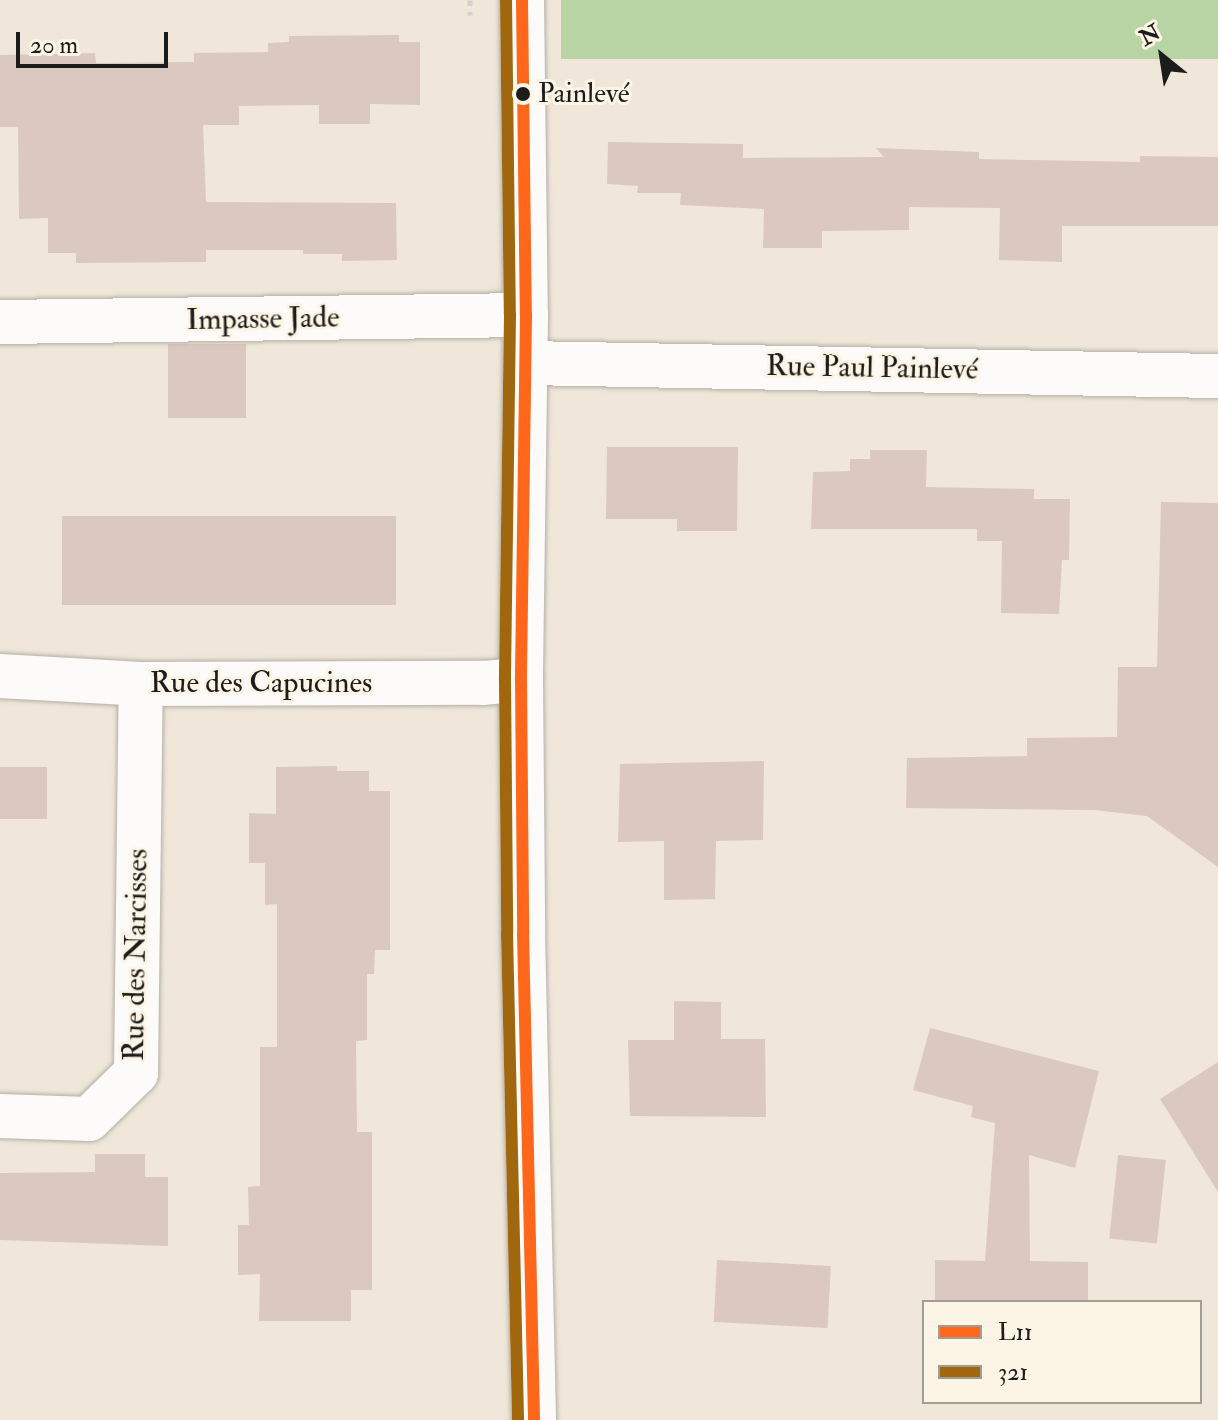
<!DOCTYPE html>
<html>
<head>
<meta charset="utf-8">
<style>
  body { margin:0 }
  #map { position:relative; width:1218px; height:1420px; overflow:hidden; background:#f0e7da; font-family:"IM FELL Double Pica",serif }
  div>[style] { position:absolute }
  .green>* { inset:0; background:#b9d4a4; transform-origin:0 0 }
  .building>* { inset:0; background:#dbc8c0; transform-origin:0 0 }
  .path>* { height:5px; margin-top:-2.5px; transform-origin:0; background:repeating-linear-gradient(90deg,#d3d1cd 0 6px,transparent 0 12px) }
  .roads { filter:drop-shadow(0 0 2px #b5afa7) drop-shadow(0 0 2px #b5afa7) }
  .minor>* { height:44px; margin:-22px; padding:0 22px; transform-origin:22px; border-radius:22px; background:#fdfbf9 }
  .bus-1>* { height:12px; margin:-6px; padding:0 6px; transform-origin:6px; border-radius:6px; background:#ff671b }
  .bus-2>* { height:12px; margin:-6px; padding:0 6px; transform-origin:6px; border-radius:6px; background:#a0670f }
  .dots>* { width:22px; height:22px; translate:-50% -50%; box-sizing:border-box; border:4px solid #fcf5e5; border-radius:50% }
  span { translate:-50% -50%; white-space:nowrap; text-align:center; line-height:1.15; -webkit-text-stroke:6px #fcf5e5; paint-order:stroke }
  .bus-label { font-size:28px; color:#1c1c1c }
  .left { translate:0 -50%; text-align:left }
  .street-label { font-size:30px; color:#1c1c1c }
  .legend { position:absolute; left:922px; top:1300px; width:280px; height:104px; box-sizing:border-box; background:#fcf5e5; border:2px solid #a29e95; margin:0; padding:10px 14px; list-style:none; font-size:24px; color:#1c1c1c }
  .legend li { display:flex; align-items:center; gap:16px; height:40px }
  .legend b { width:40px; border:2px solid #a29e95 }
  .north { position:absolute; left:1122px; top:16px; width:80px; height:80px; -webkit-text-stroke:6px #fcf5e5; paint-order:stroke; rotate:330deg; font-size:22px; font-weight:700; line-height:32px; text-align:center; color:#1c1c1c }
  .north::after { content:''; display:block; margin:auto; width:28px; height:36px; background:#1c1c1c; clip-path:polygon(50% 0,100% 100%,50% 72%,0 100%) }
  .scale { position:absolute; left:16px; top:32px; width:152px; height:36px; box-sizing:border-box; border:4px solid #1c1c1c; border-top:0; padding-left:10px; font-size:24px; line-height:28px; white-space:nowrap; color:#1c1c1c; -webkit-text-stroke:6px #fcf5e5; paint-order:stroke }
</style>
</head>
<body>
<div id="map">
  <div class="green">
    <i style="left:561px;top:0;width:657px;height:59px"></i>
  </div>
  <div class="building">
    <i style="clip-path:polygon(399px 35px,399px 42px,420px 42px,420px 105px,370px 104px,370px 124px,319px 124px,319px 105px,239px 106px,239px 125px,203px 125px,206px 202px,396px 203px,397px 260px,342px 261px,342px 254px,303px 254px,303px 250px,206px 250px,206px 262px,76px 263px,76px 253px,48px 253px,48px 218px,19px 219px,18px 127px,0 127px,0 55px,95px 53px,96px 63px,194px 62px,194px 53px,268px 52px,268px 43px,289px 42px,289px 36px)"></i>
    <i style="clip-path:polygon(608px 142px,743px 144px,743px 158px,884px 157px,876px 148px,979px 152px,979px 159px,1140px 162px,1140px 156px,1218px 157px,1218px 226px,1062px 226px,1062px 262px,999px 260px,1000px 208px,909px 207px,909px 230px,822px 231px,822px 248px,763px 248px,764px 209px,680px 205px,681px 193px,637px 193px,638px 186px,607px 184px)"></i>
    <i style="left:246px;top:344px;width:74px;height:78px;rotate:90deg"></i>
    <i style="clip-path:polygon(607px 447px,738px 447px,737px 531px,677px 531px,677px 519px,606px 519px)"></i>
    <i style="clip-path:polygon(870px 450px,927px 450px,926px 487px,1034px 489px,1034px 499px,1070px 499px,1069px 560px,1062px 560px,1059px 614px,1001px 613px,1002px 541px,977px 541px,977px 529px,811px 529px,813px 472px,850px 471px,850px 459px,870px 459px)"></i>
    <i style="clip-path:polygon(1161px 502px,1218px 503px,1218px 867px,1147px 816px,1094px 810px,906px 808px,907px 758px,1027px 756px,1027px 738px,1117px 737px,1118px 667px,1157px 667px)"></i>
    <i style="left:62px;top:516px;width:334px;height:89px"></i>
    <i style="clip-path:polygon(764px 761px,763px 840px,716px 841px,715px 899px,664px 900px,664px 841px,618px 842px,620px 764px)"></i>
    <i style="clip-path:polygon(337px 766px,337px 771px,369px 771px,369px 791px,390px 791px,390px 950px,375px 950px,374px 974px,367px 974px,367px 1040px,356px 1041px,357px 1132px,372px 1132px,372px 1290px,351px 1290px,351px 1321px,259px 1321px,260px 1274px,238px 1275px,238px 1225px,249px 1225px,248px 1187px,260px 1186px,260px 1047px,277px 1047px,277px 904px,265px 905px,265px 863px,249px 863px,249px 813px,276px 814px,276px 767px)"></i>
    <i style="left:0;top:767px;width:47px;height:52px"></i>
    <i style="clip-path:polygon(674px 1001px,721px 1002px,721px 1039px,765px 1039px,766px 1117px,630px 1116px,628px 1040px,674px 1040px)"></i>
    <i style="clip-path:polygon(930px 1028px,1099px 1071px,1075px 1168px,1029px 1155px,1030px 1261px,1088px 1262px,1088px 1302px,935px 1300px,935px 1260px,985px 1261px,995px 1123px,971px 1117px,973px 1106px,913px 1090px)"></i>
    <i style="clip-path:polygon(1218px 1062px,1218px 1192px,1160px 1099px)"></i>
    <i style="clip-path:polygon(95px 1154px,145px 1154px,145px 1177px,168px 1177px,168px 1246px,0 1240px,0 1173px,95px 1172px)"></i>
    <i style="left:1118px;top:1155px;width:48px;height:84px;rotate:6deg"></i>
    <i style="left:717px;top:1260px;width:114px;height:62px;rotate:3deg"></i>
  </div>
  <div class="path">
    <i style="left:470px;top:0;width:15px;rotate:90deg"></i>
  </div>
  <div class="roads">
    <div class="minor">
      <i style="left:522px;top:0;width:315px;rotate:89.3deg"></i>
      <i style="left:526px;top:315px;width:365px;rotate:90.8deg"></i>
      <i style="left:521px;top:680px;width:253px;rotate:89.5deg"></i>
      <i style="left:523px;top:933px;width:487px;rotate:88.7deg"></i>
      <i style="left:0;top:322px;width:526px;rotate:-0.76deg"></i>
      <i style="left:526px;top:363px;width:692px;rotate:1.08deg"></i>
      <i style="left:0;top:676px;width:141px;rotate:3.2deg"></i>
      <i style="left:141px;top:684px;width:342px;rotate:-0.2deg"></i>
      <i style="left:483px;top:683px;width:38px;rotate:-5deg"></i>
      <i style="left:0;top:1116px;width:89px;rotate:1.9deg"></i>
      <i style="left:89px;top:1119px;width:66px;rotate:-44.4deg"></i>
      <i style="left:136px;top:1073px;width:389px;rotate:-89.3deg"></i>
    </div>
  </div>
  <div class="bus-1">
    <i style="left:522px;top:0;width:315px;rotate:89.3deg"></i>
    <i style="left:526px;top:315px;width:365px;rotate:90.8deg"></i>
    <i style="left:521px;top:680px;width:253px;rotate:89.5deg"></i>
    <i style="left:523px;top:933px;width:487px;rotate:88.7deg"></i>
  </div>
  <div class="bus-2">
    <i style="left:506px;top:0;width:315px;rotate:89.3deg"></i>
    <i style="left:510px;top:315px;width:365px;rotate:90.8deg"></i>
    <i style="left:505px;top:680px;width:253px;rotate:89.5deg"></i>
    <i style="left:507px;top:933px;width:487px;rotate:88.7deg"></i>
  </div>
  <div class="dots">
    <i style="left:523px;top:94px;background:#1c1c1c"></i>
  </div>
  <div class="bus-label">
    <span class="left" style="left:538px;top:94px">Painlevé</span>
  </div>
  <div class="street-label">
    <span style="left:263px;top:319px;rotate:-1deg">Impasse Jade</span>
    <span style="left:872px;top:368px;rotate:1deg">Rue Paul Painlevé</span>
    <span style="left:261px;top:683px">Rue des Capucines</span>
    <span style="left:136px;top:955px;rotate:-89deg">Rue des Narcisses</span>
  </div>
  <ul class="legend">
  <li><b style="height:10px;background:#ff671b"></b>L11</li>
  <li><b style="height:10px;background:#a0670f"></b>321</li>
  </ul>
  <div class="north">N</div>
  <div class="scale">20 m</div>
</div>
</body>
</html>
